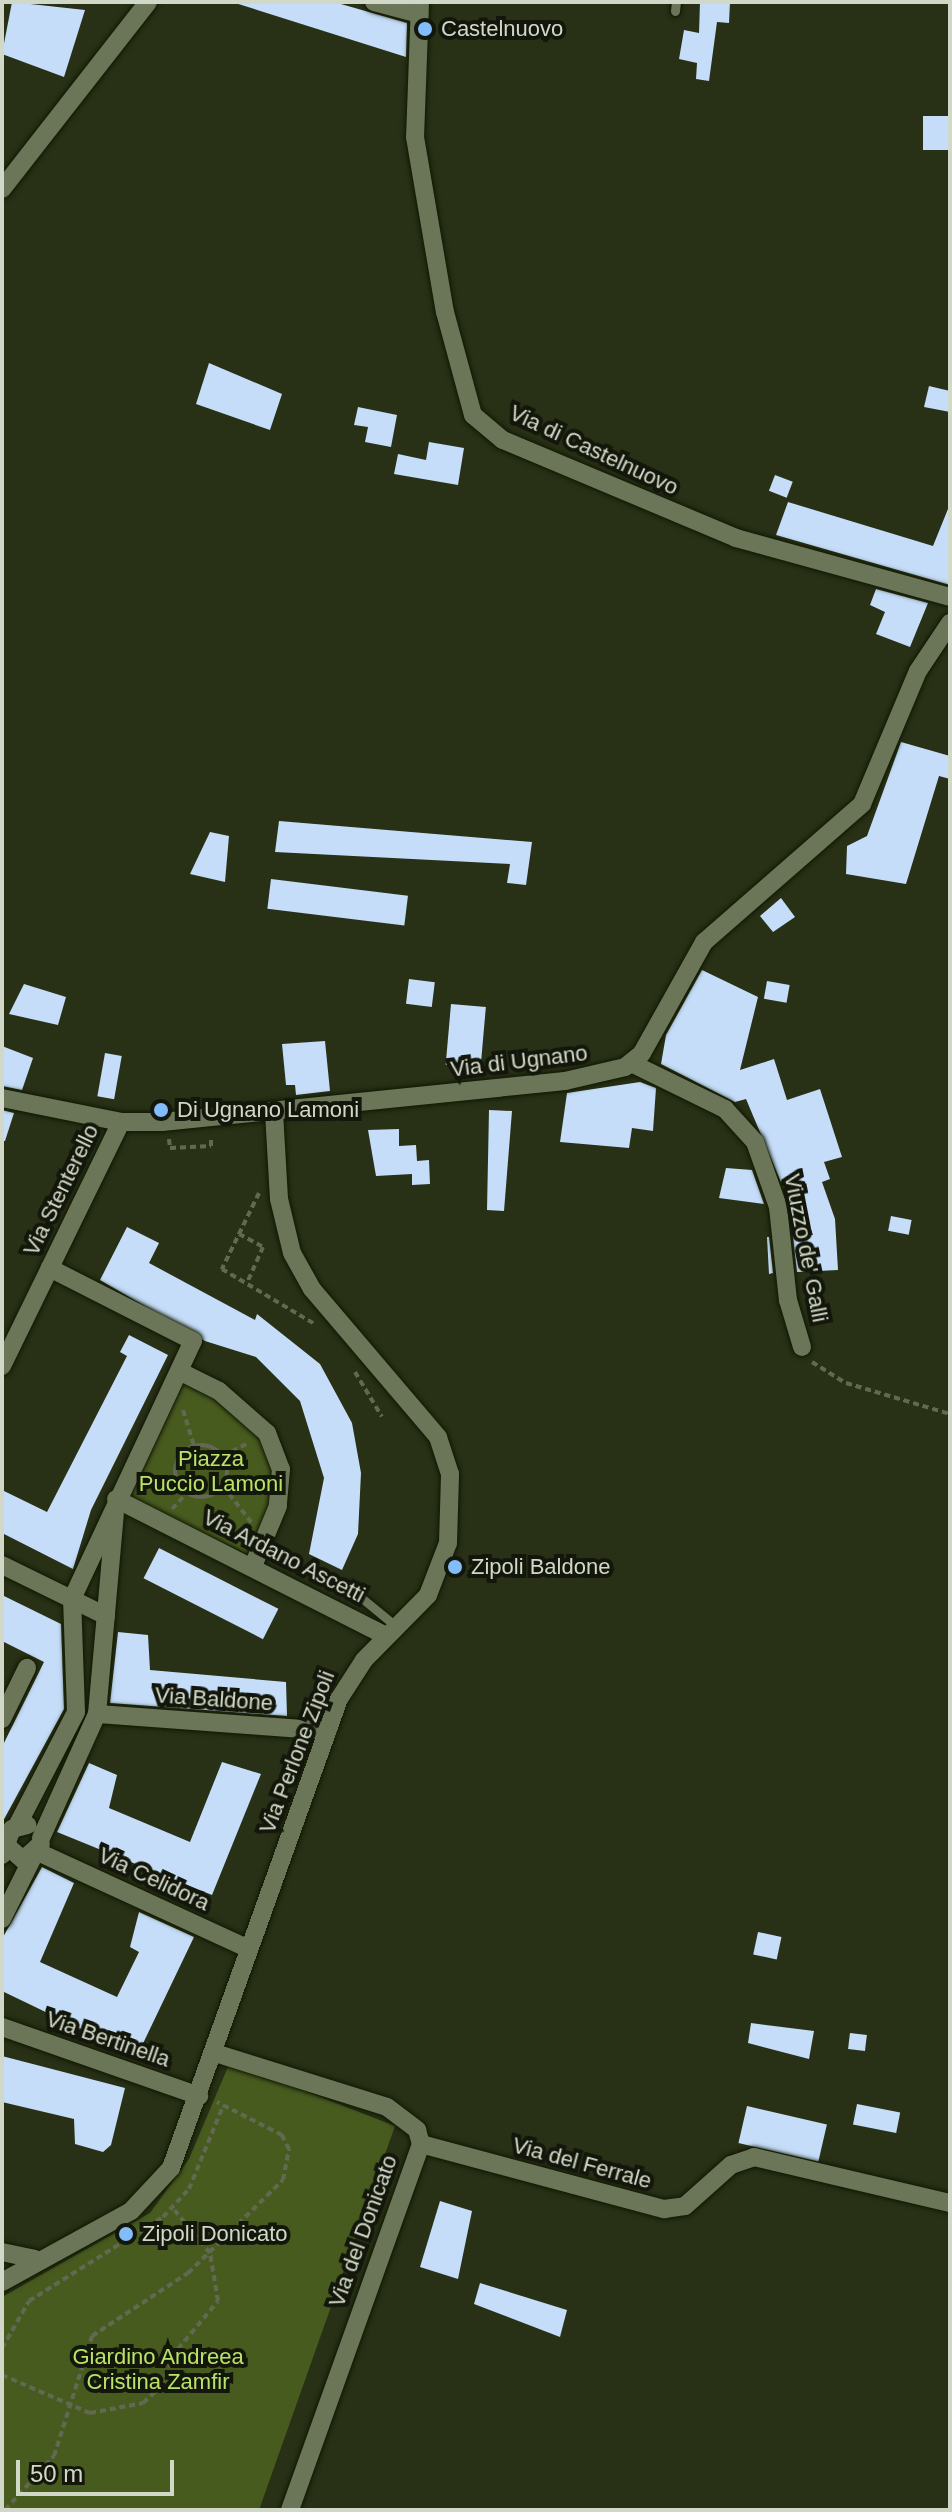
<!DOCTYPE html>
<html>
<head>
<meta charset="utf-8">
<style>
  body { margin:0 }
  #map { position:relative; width:952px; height:2512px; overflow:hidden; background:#283016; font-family:Arial,sans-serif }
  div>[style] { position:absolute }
  .green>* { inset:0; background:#485b1f }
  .building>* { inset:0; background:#c5ddf8; transform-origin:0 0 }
  .path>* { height:4px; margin-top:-2px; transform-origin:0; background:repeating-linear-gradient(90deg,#626952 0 6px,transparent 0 10px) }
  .path>.ring { margin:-2px; padding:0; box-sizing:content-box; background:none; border:4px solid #626952; border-radius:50% }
  .roads { filter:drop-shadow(0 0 2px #101801) drop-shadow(0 0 2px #101801) }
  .lane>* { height:9px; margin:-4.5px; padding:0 4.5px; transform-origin:4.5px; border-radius:4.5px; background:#6b7659 }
  .street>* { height:18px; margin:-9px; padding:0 9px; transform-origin:9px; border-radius:9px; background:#6b7659 }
  .dots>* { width:22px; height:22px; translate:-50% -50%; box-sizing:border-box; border:4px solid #13170b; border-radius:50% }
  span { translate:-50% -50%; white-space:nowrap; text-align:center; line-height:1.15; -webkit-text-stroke:8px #13170b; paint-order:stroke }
  .poi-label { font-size:22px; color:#d2d8c8 }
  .left { translate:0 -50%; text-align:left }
  .street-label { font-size:22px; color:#d2d8c8 }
  .park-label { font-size:22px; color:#bae266 }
  .frame { position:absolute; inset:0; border:4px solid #d2d8c8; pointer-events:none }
  .scale { position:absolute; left:16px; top:2460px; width:158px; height:36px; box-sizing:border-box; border:4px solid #d2d8c8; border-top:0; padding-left:10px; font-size:24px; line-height:28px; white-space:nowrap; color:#d2d8c8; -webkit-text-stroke:6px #13170b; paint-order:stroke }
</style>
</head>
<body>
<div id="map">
  <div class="green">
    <i style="clip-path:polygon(185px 1380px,217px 1397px,261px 1437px,273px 1463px,275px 1492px,253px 1557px,127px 1496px)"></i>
    <i style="clip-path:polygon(230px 2062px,395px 2126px,259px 2510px,2px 2510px,2px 2297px,150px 2213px,189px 2159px)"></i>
  </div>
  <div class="building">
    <i style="clip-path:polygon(12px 2px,85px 10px,64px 77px,2px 54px)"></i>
    <i style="clip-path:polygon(232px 2px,334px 2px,407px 23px,406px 57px)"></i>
    <i style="clip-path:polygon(700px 2px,730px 2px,729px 23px,717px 22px,709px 81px,696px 79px,697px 63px,679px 59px,684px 30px,699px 33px)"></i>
    <i style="left:950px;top:116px;width:34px;height:27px;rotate:90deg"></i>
    <i style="clip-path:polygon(209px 363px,282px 394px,270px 430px,196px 404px)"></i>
    <i style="clip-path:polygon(929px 386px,950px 391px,950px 412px,924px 407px)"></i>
    <i style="clip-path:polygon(358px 407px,397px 415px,391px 447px,365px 442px,368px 427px,354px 425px)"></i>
    <i style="clip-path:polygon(429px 442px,464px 448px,458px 485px,394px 474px,398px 454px,426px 460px)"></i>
    <i style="left:775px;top:475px;width:19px;height:17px;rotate:21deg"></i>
    <i style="clip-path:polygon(788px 502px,933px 546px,950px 504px,950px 585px,776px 535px)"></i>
    <i style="clip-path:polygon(876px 589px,928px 603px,910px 647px,876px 634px,885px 612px,870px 605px)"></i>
    <i style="clip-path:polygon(901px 742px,950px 756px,950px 779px,939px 776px,906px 884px,846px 874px,847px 846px,867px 836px)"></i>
    <i style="clip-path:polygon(279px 821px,532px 842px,526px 885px,507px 883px,510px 864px,275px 852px)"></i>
    <i style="clip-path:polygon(210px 832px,229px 836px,225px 882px,190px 874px)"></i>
    <i style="left:271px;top:879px;width:138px;height:30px;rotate:7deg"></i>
    <i style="clip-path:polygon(781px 898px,795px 917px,773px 932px,760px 916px)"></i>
    <i style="clip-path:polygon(702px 970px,758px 997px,740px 1070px,774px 1059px,787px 1100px,820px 1089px,842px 1157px,824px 1162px,830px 1179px,822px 1182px,835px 1219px,838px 1270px,797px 1272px,793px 1236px,813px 1235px,798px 1190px,786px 1194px,746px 1099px,735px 1102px,661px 1064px,666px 1035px)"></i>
    <i style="left:409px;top:979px;width:26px;height:25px;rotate:7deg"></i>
    <i style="left:767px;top:981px;width:23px;height:18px;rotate:10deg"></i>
    <i style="clip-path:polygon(24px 984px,66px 997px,58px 1025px,9px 1014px)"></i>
    <i style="left:451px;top:1004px;width:35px;height:61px;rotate:5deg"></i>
    <i style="clip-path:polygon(325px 1041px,330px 1091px,296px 1095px,295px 1085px,286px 1085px,282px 1044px)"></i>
    <i style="clip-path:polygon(2px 1046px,33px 1058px,22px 1090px,2px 1086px)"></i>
    <i style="left:105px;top:1053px;width:17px;height:44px;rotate:10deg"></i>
    <i style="clip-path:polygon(640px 1082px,656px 1088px,653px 1131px,632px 1128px,629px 1148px,560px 1142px,567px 1093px)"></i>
    <i style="clip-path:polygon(2px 1110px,14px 1113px,5px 1141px,2px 1141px)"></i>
    <i style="clip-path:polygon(489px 1110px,512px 1111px,504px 1211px,487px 1210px)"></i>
    <i style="clip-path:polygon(399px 1129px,399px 1146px,416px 1145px,417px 1161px,429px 1160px,430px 1184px,412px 1185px,412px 1174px,376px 1176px,368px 1130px)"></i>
    <i style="clip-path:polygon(726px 1168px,752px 1170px,764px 1204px,719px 1198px)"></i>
    <i style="left:891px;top:1216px;width:21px;height:15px;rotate:11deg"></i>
    <i style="clip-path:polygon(127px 1227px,159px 1243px,149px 1263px,255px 1320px,257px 1314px,320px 1364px,352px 1423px,361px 1473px,358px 1534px,342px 1570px,309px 1554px,324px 1478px,300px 1401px,256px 1357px,205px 1341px,100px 1280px)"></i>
    <i style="clip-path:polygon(767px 1237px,769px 1237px,773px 1273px,769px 1274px)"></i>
    <i style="clip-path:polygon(129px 1335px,168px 1355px,91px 1510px,73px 1569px,2px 1533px,2px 1490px,47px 1512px,127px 1356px,120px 1352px)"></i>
    <i style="left:159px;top:1548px;width:134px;height:34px;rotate:27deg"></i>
    <i style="clip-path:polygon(2px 1595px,61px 1624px,64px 1709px,2px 1823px,2px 1747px,44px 1662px,2px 1641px)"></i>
    <i style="clip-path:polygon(118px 1632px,148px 1635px,150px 1670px,286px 1682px,287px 1716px,110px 1703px)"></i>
    <i style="clip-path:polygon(222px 1762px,261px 1774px,212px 1895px,57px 1832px,89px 1763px,117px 1775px,109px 1808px,190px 1842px)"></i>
    <i style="clip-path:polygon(42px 1867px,74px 1883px,40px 1962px,117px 1997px,139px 1952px,130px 1947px,139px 1912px,194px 1937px,137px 2056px,2px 1991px,2px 1939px)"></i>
    <i style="left:758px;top:1932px;width:24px;height:23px;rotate:12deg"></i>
    <i style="clip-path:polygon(751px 2023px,814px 2031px,809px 2059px,748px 2043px)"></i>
    <i style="left:850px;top:2033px;width:17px;height:16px;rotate:7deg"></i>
    <i style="clip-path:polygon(2px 2056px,125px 2088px,111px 2145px,103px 2152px,75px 2144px,74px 2119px,2px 2102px)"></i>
    <i style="left:857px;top:2104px;width:44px;height:21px;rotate:11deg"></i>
    <i style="left:747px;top:2106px;width:82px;height:38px;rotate:13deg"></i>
    <i style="clip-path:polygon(440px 2201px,472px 2211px,458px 2279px,420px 2267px)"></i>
    <i style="clip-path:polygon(480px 2283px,567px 2310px,560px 2337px,474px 2304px)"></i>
  </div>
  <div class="path">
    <i style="left:169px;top:1139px;width:9px;rotate:84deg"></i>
    <i style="left:170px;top:1148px;width:41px;rotate:-2.8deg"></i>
    <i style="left:211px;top:1146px;width:9px;rotate:-90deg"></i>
    <i style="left:259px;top:1193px;width:85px;rotate:116deg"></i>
    <i style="left:222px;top:1269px;width:106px;rotate:30.7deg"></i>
    <i style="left:239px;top:1234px;width:27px;rotate:28deg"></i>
    <i style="left:263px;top:1247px;width:37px;rotate:114deg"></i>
    <i style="left:812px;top:1362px;width:40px;rotate:32deg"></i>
    <i style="left:846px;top:1383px;width:109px;rotate:16.6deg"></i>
    <i style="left:355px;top:1372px;width:52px;rotate:59deg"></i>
    <i style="left:183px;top:1410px;width:37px;rotate:73deg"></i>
    <i class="ring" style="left:175px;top:1445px;width:48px;height:48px"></i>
    <i style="left:223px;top:1456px;width:29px;rotate:-27deg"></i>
    <i style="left:223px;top:1486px;width:46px;rotate:52.1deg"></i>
    <i style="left:172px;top:1509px;width:22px;rotate:-47deg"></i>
    <i style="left:2px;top:2348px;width:54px;rotate:-60.1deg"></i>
    <i style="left:29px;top:2301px;width:158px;rotate:-32.1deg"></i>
    <i style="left:163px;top:2217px;width:38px;rotate:-47deg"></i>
    <i style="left:189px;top:2189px;width:90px;rotate:-67.7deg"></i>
    <i style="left:2px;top:2375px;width:96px;rotate:23.4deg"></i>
    <i style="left:90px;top:2413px;width:54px;rotate:-10.7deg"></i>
    <i style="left:143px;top:2403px;width:25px;rotate:-43deg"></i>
    <i style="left:161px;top:2386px;width:41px;rotate:-65.3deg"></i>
    <i style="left:178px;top:2349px;width:62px;rotate:-50.2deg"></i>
    <i style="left:218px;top:2301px;width:49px;rotate:-99.5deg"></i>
    <i style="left:210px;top:2253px;width:60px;rotate:-129.6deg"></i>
    <i style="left:5px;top:2510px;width:73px;rotate:-47.8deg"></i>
    <i style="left:54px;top:2456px;width:126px;rotate:-72.4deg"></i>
    <i style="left:92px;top:2336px;width:115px;rotate:-33.3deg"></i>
    <i style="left:188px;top:2273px;width:133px;rotate:-44.4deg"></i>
    <i style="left:283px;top:2180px;width:32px;rotate:-79deg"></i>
    <i style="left:289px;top:2149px;width:16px;rotate:-117deg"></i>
    <i style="left:282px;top:2135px;width:73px;rotate:-153.1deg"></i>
  </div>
  <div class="roads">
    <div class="lane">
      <i style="left:675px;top:11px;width:9px;rotate:-84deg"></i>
      <i style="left:347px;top:1586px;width:65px;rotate:39.4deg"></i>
    </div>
    <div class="street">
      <i style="left:374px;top:2px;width:47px;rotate:14.9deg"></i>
      <i style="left:420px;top:2px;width:135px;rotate:92.1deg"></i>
      <i style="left:415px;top:137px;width:178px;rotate:80.3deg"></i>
      <i style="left:445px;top:312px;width:107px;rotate:74.8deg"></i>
      <i style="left:473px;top:415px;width:39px;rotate:40deg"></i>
      <i style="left:503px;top:440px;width:253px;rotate:22.8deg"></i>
      <i style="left:736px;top:538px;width:222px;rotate:15.4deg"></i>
      <i style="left:2px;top:189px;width:237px;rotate:-52deg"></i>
      <i style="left:631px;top:1063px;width:105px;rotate:26.1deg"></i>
      <i style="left:725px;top:1109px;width:45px;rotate:47.7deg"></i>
      <i style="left:755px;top:1142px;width:69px;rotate:70.5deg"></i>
      <i style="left:778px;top:1207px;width:94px;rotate:83.9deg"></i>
      <i style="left:788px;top:1300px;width:49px;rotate:73.4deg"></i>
      <i style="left:2px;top:1098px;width:121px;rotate:11.4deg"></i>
      <i style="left:121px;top:1122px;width:41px"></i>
      <i style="left:162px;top:1122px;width:405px;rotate:-5.8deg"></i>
      <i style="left:565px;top:1081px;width:62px;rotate:-13.1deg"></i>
      <i style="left:625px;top:1067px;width:22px;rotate:-39deg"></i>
      <i style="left:642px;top:1053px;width:127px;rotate:-60.8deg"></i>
      <i style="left:704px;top:942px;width:210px;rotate:-41.1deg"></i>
      <i style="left:862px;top:804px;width:144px;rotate:-67.2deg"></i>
      <i style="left:918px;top:671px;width:58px;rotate:-56.3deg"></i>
      <i style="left:2px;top:1366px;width:271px;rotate:-64deg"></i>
      <i style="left:179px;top:1371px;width:45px;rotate:26.6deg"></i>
      <i style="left:219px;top:1391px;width:64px;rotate:41.2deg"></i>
      <i style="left:267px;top:1433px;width:39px;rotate:69deg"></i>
      <i style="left:281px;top:1469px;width:37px;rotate:95deg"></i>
      <i style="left:278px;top:1506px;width:65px;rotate:112.6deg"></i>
      <i style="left:116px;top:1499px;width:303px;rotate:26.9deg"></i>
      <i style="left:2px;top:1565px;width:116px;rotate:26.1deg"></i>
      <i style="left:97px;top:1714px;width:231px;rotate:4.2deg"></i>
      <i style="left:2px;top:1719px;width:57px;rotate:-63.9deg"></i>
      <i style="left:17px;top:1826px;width:128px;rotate:-62.6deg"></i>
      <i style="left:76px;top:1712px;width:113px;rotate:-92deg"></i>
      <i style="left:72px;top:1599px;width:285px;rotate:-64.9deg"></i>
      <i style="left:193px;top:1341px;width:161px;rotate:-153deg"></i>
      <i style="left:41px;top:1838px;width:136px;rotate:-65.7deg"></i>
      <i style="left:97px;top:1714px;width:201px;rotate:-84.9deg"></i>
      <i style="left:7px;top:1846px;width:21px;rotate:41deg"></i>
      <i style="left:23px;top:1860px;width:24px;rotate:-42deg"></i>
      <i style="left:38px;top:1852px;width:232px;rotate:24.7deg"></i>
      <i style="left:2px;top:1855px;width:28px;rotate:-69deg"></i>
      <i style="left:12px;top:1829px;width:16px;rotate:-14deg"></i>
      <i style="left:2px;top:1919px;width:69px;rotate:-63.4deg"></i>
      <i style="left:2px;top:2027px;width:209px;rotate:19.3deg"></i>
      <i style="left:215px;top:2053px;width:180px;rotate:17.4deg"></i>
      <i style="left:387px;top:2107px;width:38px;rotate:37deg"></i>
      <i style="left:417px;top:2130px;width:15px;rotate:74deg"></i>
      <i style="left:421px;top:2144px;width:389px;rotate:109.7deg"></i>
      <i style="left:421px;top:2144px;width:252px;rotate:15deg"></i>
      <i style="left:664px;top:2209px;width:21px;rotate:-8deg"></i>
      <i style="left:685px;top:2206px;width:62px;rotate:-41.7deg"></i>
      <i style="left:731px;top:2165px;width:24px;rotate:-19deg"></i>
      <i style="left:754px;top:2157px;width:201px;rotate:13.2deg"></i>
      <i style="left:2px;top:2252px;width:33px;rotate:12deg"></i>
      <i style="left:2px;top:2282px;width:147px;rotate:-28.8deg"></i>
      <i style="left:131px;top:2211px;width:59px;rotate:-47.1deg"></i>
      <i style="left:171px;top:2168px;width:498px;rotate:-70.3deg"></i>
      <i style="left:339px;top:1699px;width:46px;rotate:-57.3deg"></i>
      <i style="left:364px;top:1660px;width:91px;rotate:-45.4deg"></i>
      <i style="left:428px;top:1595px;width:56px;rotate:-69deg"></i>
      <i style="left:448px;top:1543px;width:69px;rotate:-88.3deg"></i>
      <i style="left:450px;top:1474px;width:39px;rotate:-108deg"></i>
      <i style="left:438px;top:1437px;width:194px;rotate:-130.4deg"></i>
      <i style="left:312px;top:1289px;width:41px;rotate:-119.1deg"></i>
      <i style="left:292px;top:1253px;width:56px;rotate:-103.5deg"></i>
      <i style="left:279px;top:1199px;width:86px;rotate:-93.3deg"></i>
    </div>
  </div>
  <div class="dots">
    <i style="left:425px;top:29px;background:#83bcfb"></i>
    <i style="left:161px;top:1110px;background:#83bcfb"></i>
    <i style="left:455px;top:1567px;background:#83bcfb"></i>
    <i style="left:126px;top:2234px;background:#83bcfb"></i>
  </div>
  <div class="poi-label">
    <span class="left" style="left:441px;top:29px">Castelnuovo</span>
    <span class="left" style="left:177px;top:1110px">Di Ugnano Lamoni</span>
    <span class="left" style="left:471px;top:1567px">Zipoli Baldone</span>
    <span class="left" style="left:142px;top:2234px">Zipoli Donicato</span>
  </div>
  <div class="street-label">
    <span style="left:594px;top:450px;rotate:25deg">Via di Castelnuovo</span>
    <span style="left:519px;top:1061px;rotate:-7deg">Via di Ugnano</span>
    <span style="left:61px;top:1190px;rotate:-64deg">Via Stenterello</span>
    <span style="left:806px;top:1248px;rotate:79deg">Viuzzo de' Galli</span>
    <span style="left:284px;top:1556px;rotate:27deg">Via Ardano Ascetti</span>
    <span style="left:214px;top:1699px;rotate:4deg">Via Baldone</span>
    <span style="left:297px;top:1752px;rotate:-69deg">Via Perlone Zipoli</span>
    <span style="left:154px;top:1879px;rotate:25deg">Via Celidora</span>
    <span style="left:108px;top:2039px;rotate:19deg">Via Bertinella</span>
    <span style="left:582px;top:2163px;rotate:15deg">Via del Ferrale</span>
    <span style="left:363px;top:2231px;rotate:-70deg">Via del Donicato</span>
  </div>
  <div class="park-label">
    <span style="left:211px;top:1471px">Piazza<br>Puccio Lamoni</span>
    <span style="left:158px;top:2369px">Giardino Andreea<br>Cristina Zamfir</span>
  </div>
  <div class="frame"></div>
  <div class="scale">50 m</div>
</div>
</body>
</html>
